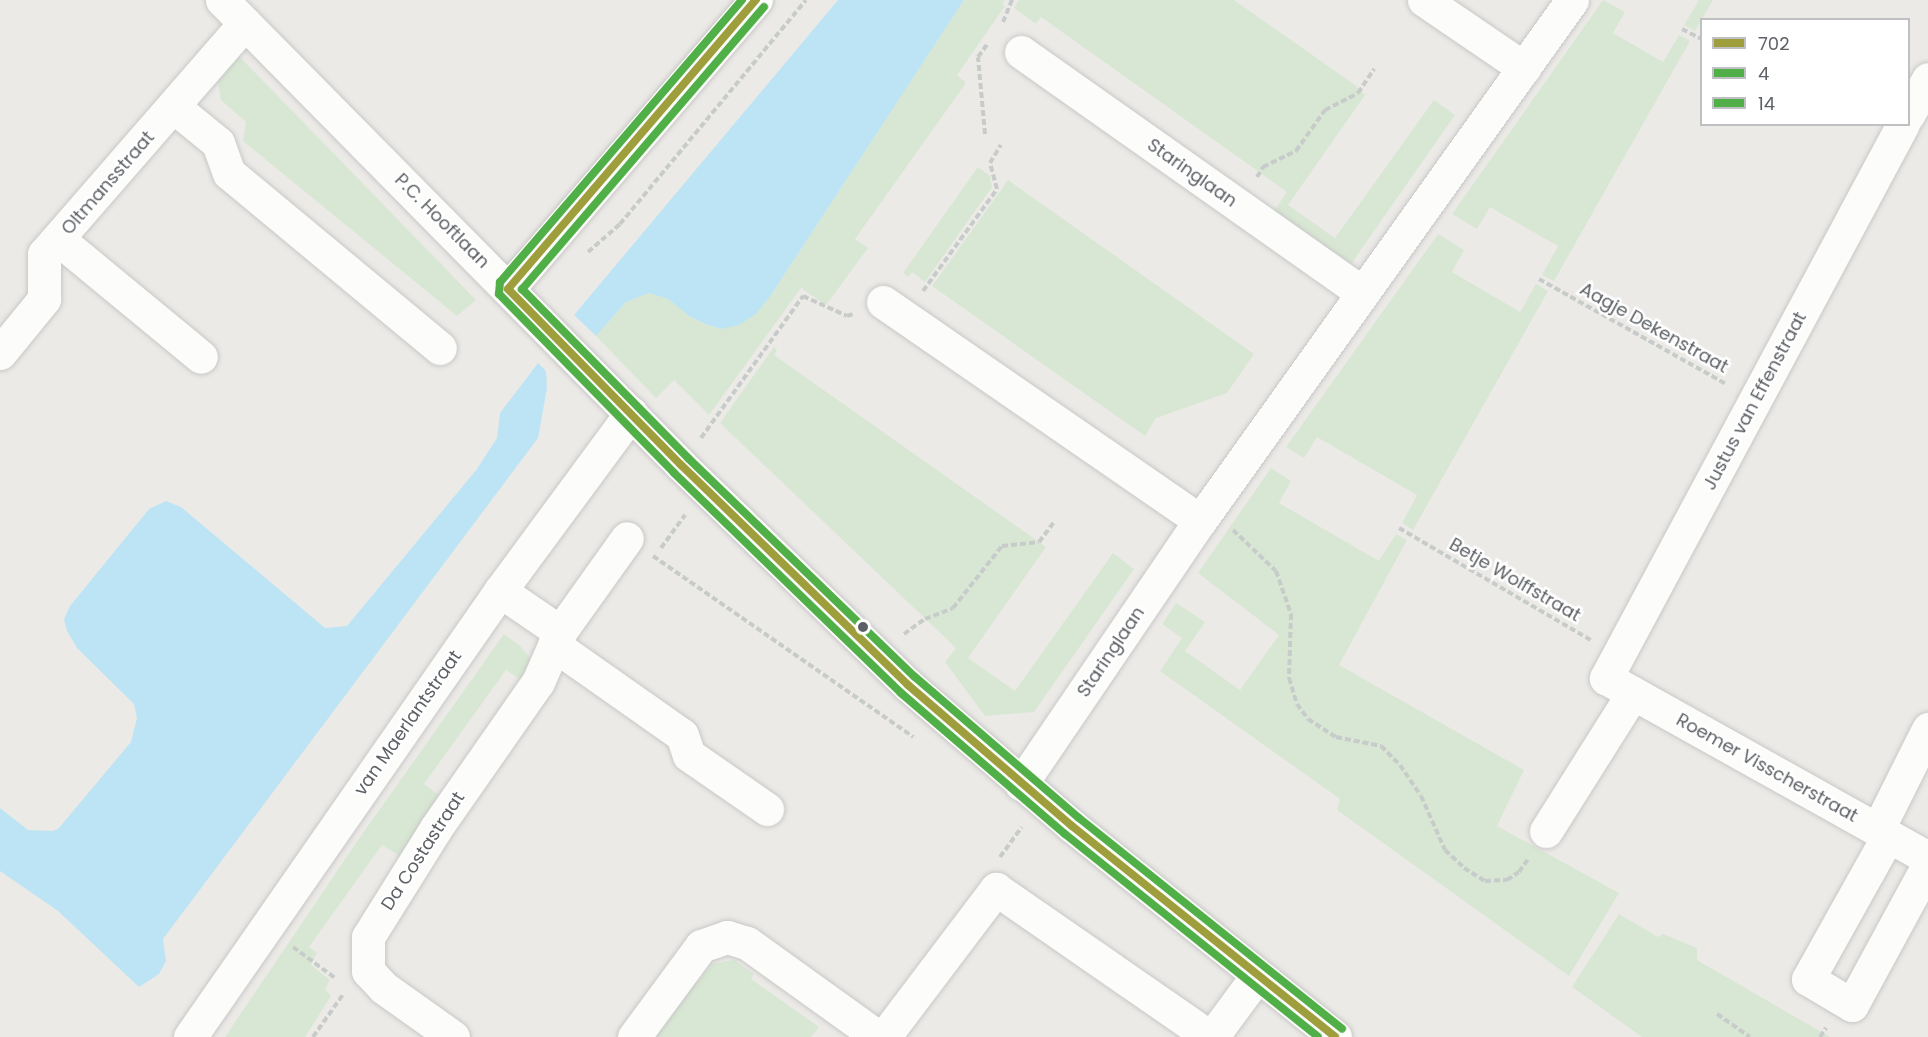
<!DOCTYPE html>
<html>
<head>
<meta charset="utf-8">
<style>
  body { margin:0 }
  #map { position:relative; width:1928px; height:1037px; overflow:hidden; background:#eceae7; font-family:Poppins,sans-serif }
  div>[style] { position:absolute }
  .green>* { inset:0; background:#d8e7d3 }
  .water>* { inset:0; background:#bde4f4 }
  .path>* { height:4px; margin-top:-2px; transform-origin:0; background:repeating-linear-gradient(90deg,#c7cbc9 0 6px,transparent 0 9px) }
  .roads { filter:drop-shadow(0 0 2px #c8c8c8) drop-shadow(0 0 2px #c8c8c8) }
  .minor>* { height:33px; margin:-16.5px; padding:0 16.5px; transform-origin:16.5px; border-radius:16.5px; background:#fcfcfb }
  .bus-1>* { height:8px; margin:-4px; padding:0 4px; transform-origin:4px; border-radius:4px; background:#9f9e3c }
  .bus-2>* { height:8px; margin:-4px; padding:0 4px; transform-origin:4px; border-radius:4px; background:#50af46 }
  .bus-3>* { height:8px; margin:-4px; padding:0 4px; transform-origin:4px; border-radius:4px; background:#50af46 }
  .dots>* { width:16px; height:16px; translate:-50% -50%; box-sizing:border-box; border:3px solid #fff; border-radius:50% }
  span { translate:-50% -50%; white-space:nowrap; text-align:center; line-height:1.15; -webkit-text-stroke:5px #fff; paint-order:stroke }
  .street-label { font-size:18px; color:#5d6165 }
  .legend { position:absolute; left:1700px; top:18px; width:210px; height:108px; box-sizing:border-box; background:#fff; border:2px solid #bec0c1; margin:0; padding:8px 10px; list-style:none; font-size:18px; color:#5d6165 }
  .legend li { display:flex; align-items:center; gap:12px; height:30px }
  .legend b { width:30px; border:2px solid #bec0c1 }
</style>
</head>
<body>
<div id="map">
  <div class="green">
    <i style="clip-path:polygon(964px 0,1005px 0,1002px 4px,1005px 6px,957px 75px,966px 83px,855px 239px,868px 248px,826px 305px,801px 288px,709px 415px,674px 380px,656px 398px,596px 336px,626px 302px,649px 293px,668px 299px,689px 316px,704px 324px,721px 329px,771px 295px)"></i>
    <i style="clip-path:polygon(1019px 0,1234px 0,1355px 85px,1365px 95px,1288px 205px,1335px 238px,1434px 100px,1455px 115px,1351px 264px,1274px 211px,1287px 192px,1041px 17px,1036px 24px,1014px 8px)"></i>
    <i style="clip-path:polygon(1603px 0,1625px 12px,1613px 33px,1663px 62px,1679px 35px,1690px 41px,1554px 281px,1542px 275px,1558px 246px,1490px 207px,1477px 229px,1452px 214px)"></i>
    <i style="clip-path:polygon(1699px 0,1713px 0,1695px 31px,1684px 25px)"></i>
    <i style="clip-path:polygon(234px 51px,476px 300px,457px 316px,243px 141px,246px 122px,221px 100px,216px 71px)"></i>
    <i style="clip-path:polygon(978px 167px,990px 176px,992px 187px,925px 282px,912px 272px,908px 277px,903px 273px)"></i>
    <i style="clip-path:polygon(1008px 180px,1254px 354px,1227px 393px,1156px 418px,1145px 436px,932px 286px)"></i>
    <i style="clip-path:polygon(1438px 234px,1464px 250px,1452px 272px,1520px 312px,1536px 284px,1548px 291px,1413px 530px,1402px 523px,1417px 495px,1317px 437px,1304px 458px,1286px 447px)"></i>
    <i style="clip-path:polygon(774px 347px,777px 350px,774px 355px,1046px 547px,968px 658px,1015px 691px,1113px 553px,1134px 569px,1034px 712px,985px 716px,945px 662px,956px 648px,720px 423px)"></i>
    <i style="clip-path:polygon(1271px 468px,1291px 481px,1279px 503px,1379px 561px,1396px 534px,1407px 540px,1339px 665px,1524px 770px,1497px 826px,1619px 893px,1569px 976px,1337px 810px,1340px 799px,1160px 671px,1182px 638px,1162px 624px,1176px 603px,1205px 622px,1185px 651px,1240px 690px,1279px 635px,1198px 573px)"></i>
    <i style="clip-path:polygon(504px 634px,520px 646px,530px 658px,531px 674px,527px 684px,506px 670px,424px 784px,444px 799px,403px 858px,382px 845px,309px 947px,317px 953px,311px 965px,330px 980px,325px 989px,331px 996px,305px 1037px,225px 1037px,358px 840px)"></i>
    <i style="clip-path:polygon(1619px 914px,1658px 937px,1663px 934px,1697px 948px,1697px 960px,1830px 1037px,1642px 1037px,1572px 987px)"></i>
    <i style="clip-path:polygon(734px 960px,754px 974px,751px 979px,819px 1027px,811px 1037px,650px 1037px,691px 979px,697px 983px,711px 964px)"></i>
  </div>
  <div class="water">
    <i style="clip-path:polygon(838px 0,964px 0,771px 295px,756px 314px,739px 325px,721px 329px,705px 324px,689px 316px,668px 299px,649px 293px,626px 302px,596px 336px,574px 315px)"></i>
    <i style="clip-path:polygon(538px 363px,546px 371px,547px 388px,538px 438px,163px 939px,166px 961px,159px 974px,139px 987px,58px 911px,0 871px,0 808px,28px 830px,52px 831px,58px 829px,131px 742px,137px 718px,134px 704px,77px 648px,67px 631px,64px 619px,70px 606px,149px 509px,166px 501px,181px 507px,325px 628px,347px 626px,477px 469px,497px 438px,500px 413px)"></i>
  </div>
  <div class="path">
    <i style="left:1003px;top:22px;width:24px;rotate:-68deg"></i>
    <i style="left:1682px;top:29px;width:22px;rotate:27deg"></i>
    <i style="left:985px;top:134px;width:77px;rotate:-95.2deg"></i>
    <i style="left:978px;top:57px;width:17px;rotate:-54deg"></i>
    <i style="left:1257px;top:177px;width:12px;rotate:-59deg"></i>
    <i style="left:1263px;top:167px;width:37px;rotate:-26deg"></i>
    <i style="left:1296px;top:151px;width:50px;rotate:-54.7deg"></i>
    <i style="left:1325px;top:110px;width:37px;rotate:-27deg"></i>
    <i style="left:1358px;top:93px;width:29px;rotate:-56deg"></i>
    <i style="left:588px;top:252px;width:43px;rotate:-41.2deg"></i>
    <i style="left:620px;top:224px;width:291px;rotate:-50.3deg"></i>
    <i style="left:1539px;top:279px;width:214px;rotate:29.3deg"></i>
    <i style="left:923px;top:291px;width:126px;rotate:-54deg"></i>
    <i style="left:997px;top:189px;width:27px;rotate:-105deg"></i>
    <i style="left:990px;top:163px;width:21px;rotate:-59deg"></i>
    <i style="left:701px;top:438px;width:175px;rotate:-54.3deg"></i>
    <i style="left:803px;top:296px;width:48px;rotate:24.4deg"></i>
    <i style="left:847px;top:316px;width:6px;rotate:-18deg"></i>
    <i style="left:1399px;top:528px;width:222px;rotate:30.3deg"></i>
    <i style="left:1233px;top:530px;width:59px;rotate:43.6deg"></i>
    <i style="left:1276px;top:571px;width:46px;rotate:70.8deg"></i>
    <i style="left:1291px;top:614px;width:64px;rotate:91.8deg"></i>
    <i style="left:1289px;top:678px;width:27px;rotate:73deg"></i>
    <i style="left:1297px;top:704px;width:19px;rotate:54deg"></i>
    <i style="left:1308px;top:719px;width:33px;rotate:33deg"></i>
    <i style="left:1336px;top:737px;width:46px;rotate:11.3deg"></i>
    <i style="left:1381px;top:746px;width:27px;rotate:45deg"></i>
    <i style="left:1400px;top:765px;width:37px;rotate:56deg"></i>
    <i style="left:1421px;top:796px;width:59px;rotate:66deg"></i>
    <i style="left:1445px;top:850px;width:26px;rotate:43deg"></i>
    <i style="left:1464px;top:868px;width:25px;rotate:32deg"></i>
    <i style="left:1485px;top:881px;width:22px;rotate:-3deg"></i>
    <i style="left:1507px;top:880px;width:14px;rotate:-34deg"></i>
    <i style="left:1519px;top:872px;width:16px;rotate:-55deg"></i>
    <i style="left:661px;top:548px;width:41px;rotate:-54deg"></i>
    <i style="left:653px;top:556px;width:317px;rotate:34.8deg"></i>
    <i style="left:904px;top:634px;width:26px;rotate:-36deg"></i>
    <i style="left:925px;top:619px;width:30px;rotate:-21deg"></i>
    <i style="left:953px;top:608px;width:79px;rotate:-51.7deg"></i>
    <i style="left:1002px;top:546px;width:37px;rotate:-6deg"></i>
    <i style="left:1039px;top:542px;width:25px;rotate:-53deg"></i>
    <i style="left:1000px;top:857px;width:37px;rotate:-54deg"></i>
    <i style="left:293px;top:947px;width:52px;rotate:36.4deg"></i>
    <i style="left:1717px;top:1014px;width:40px;rotate:34.9deg"></i>
    <i style="left:313px;top:1037px;width:54px;rotate:-54.8deg"></i>
    <i style="left:1820px;top:1037px;width:11px;rotate:-56deg"></i>
  </div>
  <div class="roads">
    <div class="minor">
      <i style="left:222px;top:0;width:653px;rotate:45.37deg"></i>
      <i style="left:681px;top:465px;width:316px;rotate:44.1deg"></i>
      <i style="left:908px;top:685px;width:216px;rotate:40.7deg"></i>
      <i style="left:1072px;top:826px;width:337px;rotate:38.7deg"></i>
      <i style="left:1424px;top:0;width:121px;rotate:34.2deg"></i>
      <i style="left:1021px;top:52px;width:418px;rotate:35.2deg"></i>
      <i style="left:174px;top:107px;width:57px;rotate:39.3deg"></i>
      <i style="left:218px;top:143px;width:32px;rotate:70deg"></i>
      <i style="left:229px;top:173px;width:274px;rotate:39.7deg"></i>
      <i style="left:1908px;top:115px;width:41px;rotate:-60.9deg"></i>
      <i style="left:1903px;top:124px;width:629px;rotate:118.2deg"></i>
      <i style="left:1606px;top:678px;width:369px;rotate:29.2deg"></i>
      <i style="left:58px;top:239px;width:185px;rotate:39.5deg"></i>
      <i style="left:508px;top:289px;width:381px;rotate:-49.4deg"></i>
      <i style="left:883px;top:302px;width:385px;rotate:34.6deg"></i>
      <i style="left:0;top:353px;width:70px;rotate:-50.8deg"></i>
      <i style="left:44px;top:299px;width:45px;rotate:-90deg"></i>
      <i style="left:44px;top:254px;width:306px;rotate:-49deg"></i>
      <i style="left:500px;top:591px;width:73px;rotate:34.3deg"></i>
      <i style="left:554px;top:645px;width:156px;rotate:35.1deg"></i>
      <i style="left:682px;top:735px;width:21px;rotate:71deg"></i>
      <i style="left:689px;top:755px;width:95px;rotate:34.7deg"></i>
      <i style="left:1021px;top:784px;width:318px;rotate:-55.8deg"></i>
      <i style="left:1200px;top:521px;width:640px;rotate:-54.47deg"></i>
      <i style="left:1878px;top:829px;width:112px;rotate:-63.4deg"></i>
      <i style="left:1546px;top:831px;width:163px;rotate:-57.8deg"></i>
      <i style="left:1888px;top:836px;width:164px;rotate:119.2deg"></i>
      <i style="left:1808px;top:979px;width:51px;rotate:30.6deg"></i>
      <i style="left:1852px;top:1005px;width:159px;rotate:-61.5deg"></i>
      <i style="left:190px;top:1037px;width:543px;rotate:-55.2deg"></i>
      <i style="left:500px;top:591px;width:221px;rotate:-53.6deg"></i>
      <i style="left:453px;top:1037px;width:85px;rotate:-144.6deg"></i>
      <i style="left:384px;top:988px;width:23px;rotate:-133deg"></i>
      <i style="left:368px;top:971px;width:34px;rotate:-90deg"></i>
      <i style="left:368px;top:937px;width:128px;rotate:-58deg"></i>
      <i style="left:436px;top:828px;width:178px;rotate:-55.1deg"></i>
      <i style="left:538px;top:682px;width:55px;rotate:-66.3deg"></i>
      <i style="left:560px;top:632px;width:115px;rotate:-54.5deg"></i>
      <i style="left:634px;top:1037px;width:113px;rotate:-53.6deg"></i>
      <i style="left:701px;top:946px;width:28px;rotate:-19deg"></i>
      <i style="left:727px;top:937px;width:21px;rotate:17deg"></i>
      <i style="left:747px;top:943px;width:161px;rotate:35.7deg"></i>
      <i style="left:884px;top:1037px;width:186px;rotate:-52.9deg"></i>
      <i style="left:996px;top:889px;width:260px;rotate:34.7deg"></i>
      <i style="left:1212px;top:1037px;width:76px;rotate:-53.6deg"></i>
    </div>
  </div>
  <div class="bus-1">
    <i style="left:508px;top:289px;width:247px;rotate:45.5deg"></i>
    <i style="left:681px;top:465px;width:316px;rotate:44.1deg"></i>
    <i style="left:908px;top:685px;width:216px;rotate:40.7deg"></i>
    <i style="left:1072px;top:826px;width:337px;rotate:38.7deg"></i>
    <i style="left:508px;top:289px;width:381px;rotate:-49.4deg"></i>
  </div>
  <div class="bus-2">
    <i style="left:742px;top:0;width:372px;rotate:130.6deg"></i>
    <i style="left:500px;top:282px;width:12px;rotate:95deg"></i>
    <i style="left:499px;top:294px;width:250px;rotate:45.6deg"></i>
    <i style="left:674px;top:473px;width:316px;rotate:44.1deg"></i>
    <i style="left:901px;top:693px;width:216px;rotate:40.7deg"></i>
    <i style="left:1065px;top:834px;width:324px;rotate:38.7deg"></i>
  </div>
  <div class="bus-3">
    <i style="left:764px;top:7px;width:372px;rotate:130.6deg"></i>
    <i style="left:522px;top:289px;width:237px;rotate:45.5deg"></i>
    <i style="left:688px;top:458px;width:315px;rotate:44deg"></i>
    <i style="left:915px;top:677px;width:216px;rotate:40.7deg"></i>
    <i style="left:1079px;top:818px;width:337px;rotate:38.7deg"></i>
  </div>
  <div class="dots">
    <i style="left:863px;top:627px;background:#5d6165"></i>
  </div>
  <div class="street-label">
    <span style="left:1192px;top:173px;rotate:35deg">Staringlaan</span>
    <span style="left:108px;top:183px;rotate:-49deg">Oltmansstraat</span>
    <span style="left:442px;top:221px;rotate:45deg">P.C. Hooftlaan</span>
    <span style="left:1654px;top:328px;rotate:29deg">Aagje Dekenstraat</span>
    <span style="left:1755px;top:401px;rotate:-62deg">Justus van Effenstraat</span>
    <span style="left:1515px;top:580px;rotate:30deg">Betje Wolffstraat</span>
    <span style="left:1111px;top:652px;rotate:-56deg">Staringlaan</span>
    <span style="left:408px;top:723px;rotate:-55deg">van Maerlantstraat</span>
    <span style="left:1767px;top:768px;rotate:29deg">Roemer Visscherstraat</span>
    <span style="left:423px;top:851px;rotate:-57deg">Da Costastraat</span>
  </div>
  <ul class="legend">
  <li><b style="height:8px;background:#9f9e3c"></b>702</li>
  <li><b style="height:8px;background:#50af46"></b>4</li>
  <li><b style="height:8px;background:#50af46"></b>14</li>
  </ul>
</div>
</body>
</html>
